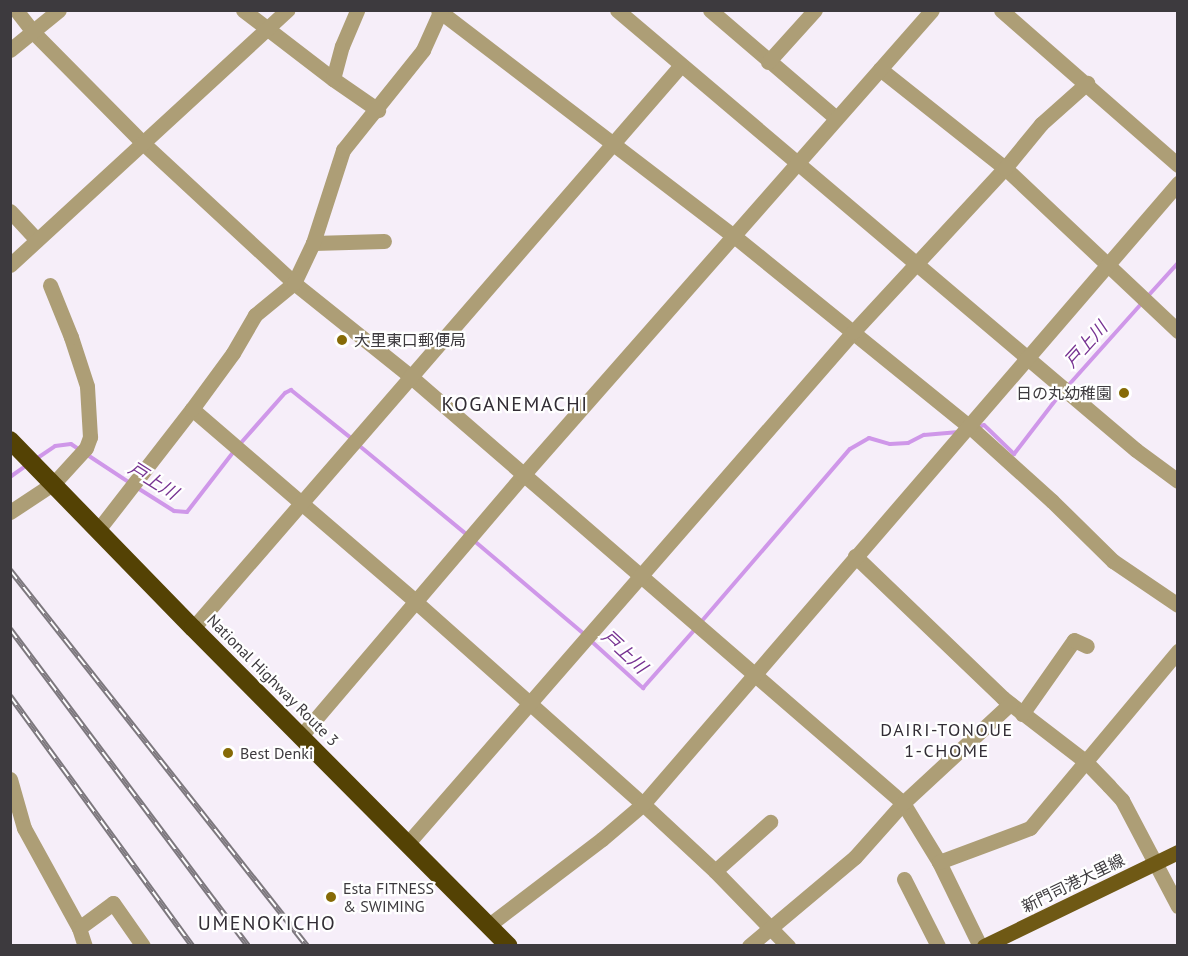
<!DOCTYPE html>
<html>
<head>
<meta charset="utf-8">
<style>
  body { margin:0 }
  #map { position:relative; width:1188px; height:956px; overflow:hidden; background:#f6eef9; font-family:"PT Sans","Noto Sans JP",sans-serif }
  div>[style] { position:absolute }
  .stream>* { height:4px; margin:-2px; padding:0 2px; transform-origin:2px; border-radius:2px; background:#cf97e9 }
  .minor>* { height:15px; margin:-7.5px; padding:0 7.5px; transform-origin:7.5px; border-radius:7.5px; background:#ad9e76 }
  .major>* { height:15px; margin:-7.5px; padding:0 7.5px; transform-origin:7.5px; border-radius:7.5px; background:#6f5915 }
  .highway>* { height:18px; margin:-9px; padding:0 9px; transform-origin:9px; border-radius:9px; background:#544204 }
  .rail>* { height:6px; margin-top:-3px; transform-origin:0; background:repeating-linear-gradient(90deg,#fff 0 11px,#7d787e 0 22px); box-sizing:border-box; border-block:2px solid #7d787e }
  .dots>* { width:16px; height:16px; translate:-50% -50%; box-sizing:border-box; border:3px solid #fff; border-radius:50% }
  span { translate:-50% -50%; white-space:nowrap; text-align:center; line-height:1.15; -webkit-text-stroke:4.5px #fff; paint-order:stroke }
  .poi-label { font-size:16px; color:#3d3a3e }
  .left { translate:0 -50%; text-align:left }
  .right { translate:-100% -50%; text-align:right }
  .street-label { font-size:16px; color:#3d3a3e }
  .water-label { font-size:18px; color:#773392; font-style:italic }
  .neighbourhood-label { font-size:18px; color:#322d35; letter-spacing:1.5px }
  .quarter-label { font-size:20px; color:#322d35; letter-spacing:1.5px }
  .frame { position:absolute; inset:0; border:12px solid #3d3a3e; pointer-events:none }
</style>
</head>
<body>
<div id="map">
  <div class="stream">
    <i style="left:1148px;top:296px;width:45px;rotate:-47.7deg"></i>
    <i style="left:1066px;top:388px;width:115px;rotate:-48.2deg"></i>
    <i style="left:978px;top:427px;width:6px;rotate:-18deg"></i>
    <i style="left:984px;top:425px;width:42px;rotate:44deg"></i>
    <i style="left:1014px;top:454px;width:77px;rotate:-52.4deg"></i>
    <i style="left:356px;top:443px;width:143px;rotate:39.6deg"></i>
    <i style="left:240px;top:444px;width:68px;rotate:-48.6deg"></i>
    <i style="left:285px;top:393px;width:7px;rotate:-27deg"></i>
    <i style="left:291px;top:390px;width:77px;rotate:38.7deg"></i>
    <i style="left:86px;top:454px;width:53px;rotate:33.4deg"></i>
    <i style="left:36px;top:459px;width:23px;rotate:-34deg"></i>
    <i style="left:55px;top:446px;width:16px;rotate:-7deg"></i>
    <i style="left:71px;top:444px;width:11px;rotate:34deg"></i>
    <i style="left:10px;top:477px;width:21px;rotate:-35deg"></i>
    <i style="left:136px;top:487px;width:45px;rotate:32.3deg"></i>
    <i style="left:174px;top:511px;width:13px;rotate:4deg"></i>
    <i style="left:187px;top:512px;width:78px;rotate:-52.3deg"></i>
    <i style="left:472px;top:539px;width:148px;rotate:40.3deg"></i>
    <i style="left:701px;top:622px;width:228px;rotate:-49.3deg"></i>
    <i style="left:850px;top:449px;width:22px;rotate:-30deg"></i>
    <i style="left:869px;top:438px;width:22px;rotate:16deg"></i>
    <i style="left:890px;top:444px;width:18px;rotate:-3deg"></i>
    <i style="left:908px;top:443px;width:18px;rotate:-27deg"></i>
    <i style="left:924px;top:435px;width:32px;rotate:-5deg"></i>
    <i style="left:590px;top:640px;width:72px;rotate:42.2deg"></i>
    <i style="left:643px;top:688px;width:80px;rotate:-48.5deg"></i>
  </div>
  <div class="minor">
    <i style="left:16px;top:10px;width:28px;rotate:52deg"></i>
    <i style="left:33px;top:32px;width:158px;rotate:45.3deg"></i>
    <i style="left:144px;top:144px;width:205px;rotate:42.8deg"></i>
    <i style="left:294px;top:283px;width:149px;rotate:38.7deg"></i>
    <i style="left:410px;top:376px;width:652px;rotate:40.9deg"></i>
    <i style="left:903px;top:803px;width:69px;rotate:58.6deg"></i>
    <i style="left:939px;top:862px;width:93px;rotate:64deg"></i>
    <i style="left:243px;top:10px;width:113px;rotate:37.5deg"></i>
    <i style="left:333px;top:79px;width:55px;rotate:34.6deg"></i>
    <i style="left:438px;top:10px;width:372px;rotate:37.4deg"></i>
    <i style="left:734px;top:236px;width:302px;rotate:39deg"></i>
    <i style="left:969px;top:426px;width:112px;rotate:42.1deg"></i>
    <i style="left:1052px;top:501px;width:86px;rotate:44.5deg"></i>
    <i style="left:1113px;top:561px;width:78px;rotate:34.1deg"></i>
    <i style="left:617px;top:10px;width:680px;rotate:40.29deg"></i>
    <i style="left:1136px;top:450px;width:52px;rotate:36.4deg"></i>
    <i style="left:710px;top:10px;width:166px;rotate:40.6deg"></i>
    <i style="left:1001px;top:10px;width:235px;rotate:41.2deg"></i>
    <i style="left:10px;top:50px;width:63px;rotate:-39.2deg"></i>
    <i style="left:768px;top:62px;width:70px;rotate:-47.9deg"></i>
    <i style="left:880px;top:69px;width:159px;rotate:38.4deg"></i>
    <i style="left:1005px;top:168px;width:238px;rotate:43.3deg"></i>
    <i style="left:333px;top:79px;width:34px;rotate:-75deg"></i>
    <i style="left:342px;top:46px;width:39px;rotate:-67deg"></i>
    <i style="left:10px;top:211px;width:38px;rotate:47deg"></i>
    <i style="left:313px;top:243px;width:71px;rotate:-1.6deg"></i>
    <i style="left:10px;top:265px;width:377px;rotate:-42.6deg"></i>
    <i style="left:192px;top:409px;width:296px;rotate:40.7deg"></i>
    <i style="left:416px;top:602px;width:304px;rotate:41.7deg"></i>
    <i style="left:643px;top:804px;width:98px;rotate:42.9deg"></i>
    <i style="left:715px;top:871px;width:105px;rotate:45.8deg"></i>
    <i style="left:10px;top:512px;width:53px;rotate:-33.4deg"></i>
    <i style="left:54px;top:483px;width:47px;rotate:-47.6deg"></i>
    <i style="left:86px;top:448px;width:12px;rotate:-70deg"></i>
    <i style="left:90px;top:437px;width:51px;rotate:-93.4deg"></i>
    <i style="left:87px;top:386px;width:52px;rotate:-108.1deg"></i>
    <i style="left:71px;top:337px;width:56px;rotate:-112deg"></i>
    <i style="left:98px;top:530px;width:153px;rotate:-52.2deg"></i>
    <i style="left:192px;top:409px;width:69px;rotate:-53.8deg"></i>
    <i style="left:233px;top:353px;width:44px;rotate:-59.9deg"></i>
    <i style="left:255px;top:315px;width:50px;rotate:-39.4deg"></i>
    <i style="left:294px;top:283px;width:44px;rotate:-64.6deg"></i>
    <i style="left:313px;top:243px;width:98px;rotate:-72.1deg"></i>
    <i style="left:343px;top:150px;width:128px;rotate:-51.3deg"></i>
    <i style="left:423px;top:50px;width:44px;rotate:-65.8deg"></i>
    <i style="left:855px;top:556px;width:205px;rotate:43.8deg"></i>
    <i style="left:1003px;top:698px;width:105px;rotate:37.6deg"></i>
    <i style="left:1086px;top:762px;width:33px;rotate:46deg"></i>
    <i style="left:1109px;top:786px;width:19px;rotate:47deg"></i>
    <i style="left:1122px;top:800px;width:120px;rotate:62.2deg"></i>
    <i style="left:193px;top:628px;width:745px;rotate:-49.08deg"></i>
    <i style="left:1022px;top:714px;width:90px;rotate:-54.9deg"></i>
    <i style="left:1074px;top:640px;width:14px;rotate:25deg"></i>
    <i style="left:301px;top:736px;width:343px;rotate:-49.6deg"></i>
    <i style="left:523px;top:475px;width:619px;rotate:-48.67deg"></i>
    <i style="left:10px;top:779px;width:51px;rotate:74.1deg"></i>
    <i style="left:24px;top:828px;width:114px;rotate:61.2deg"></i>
    <i style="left:79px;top:928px;width:19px;rotate:72deg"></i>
    <i style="left:407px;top:844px;width:679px;rotate:-48.94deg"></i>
    <i style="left:853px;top:332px;width:224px;rotate:-47.2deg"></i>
    <i style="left:1005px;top:168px;width:57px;rotate:-50.7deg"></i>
    <i style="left:1041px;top:124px;width:62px;rotate:-41.7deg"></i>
    <i style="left:939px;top:862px;width:97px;rotate:-20.5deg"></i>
    <i style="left:1030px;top:828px;width:231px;rotate:-50.1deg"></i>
    <i style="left:715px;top:871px;width:74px;rotate:-41.7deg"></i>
    <i style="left:904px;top:879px;width:75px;rotate:63.1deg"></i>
    <i style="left:489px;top:925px;width:142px;rotate:-37.3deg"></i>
    <i style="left:602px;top:839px;width:54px;rotate:-40.5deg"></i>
    <i style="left:643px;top:804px;width:820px;rotate:-49.25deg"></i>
    <i style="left:79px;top:928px;width:42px;rotate:-36.3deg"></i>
    <i style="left:113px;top:903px;width:52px;rotate:55.1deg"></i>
    <i style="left:749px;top:946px;width:138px;rotate:-40deg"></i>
    <i style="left:855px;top:857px;width:72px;rotate:-48.4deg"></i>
    <i style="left:903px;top:803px;width:146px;rotate:-42.8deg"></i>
  </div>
  <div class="major">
    <i style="left:984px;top:946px;width:216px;rotate:-25.9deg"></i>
  </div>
  <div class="highway">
    <i style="left:10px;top:440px;width:262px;rotate:45.8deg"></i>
    <i style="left:193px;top:628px;width:448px;rotate:45.2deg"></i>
  </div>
  <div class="rail">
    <i style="left:10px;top:570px;width:479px;rotate:51.7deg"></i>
    <i style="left:10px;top:629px;width:396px;rotate:53.1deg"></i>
    <i style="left:10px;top:696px;width:309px;rotate:53.9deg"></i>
  </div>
  <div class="dots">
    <i style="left:342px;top:340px;background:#866a06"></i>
    <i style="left:1124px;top:393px;background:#866a06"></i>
    <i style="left:228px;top:753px;background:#866a06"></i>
    <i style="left:331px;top:897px;background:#866a06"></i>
  </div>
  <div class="poi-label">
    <span class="left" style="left:354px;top:340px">大里東口郵便局</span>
    <span class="right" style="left:1112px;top:393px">日の丸幼稚園</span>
    <span class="left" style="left:240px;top:753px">Best Denki</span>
    <span class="left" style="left:343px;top:897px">Esta FITNESS<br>&amp; SWIMING</span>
  </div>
  <div class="street-label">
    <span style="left:273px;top:680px;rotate:45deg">National Highway Route 3</span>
    <span style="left:1073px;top:883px;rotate:-26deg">新門司港大里線</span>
  </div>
  <div class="water-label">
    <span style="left:1086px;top:345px;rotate:-48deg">戸上川</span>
    <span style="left:153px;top:481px;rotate:32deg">戸上川</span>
    <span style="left:624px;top:652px;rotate:43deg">戸上川</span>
  </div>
  <div class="neighbourhood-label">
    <span style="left:947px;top:741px">DAIRI-TONOUE<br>1-CHOME</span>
  </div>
  <div class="quarter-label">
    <span style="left:515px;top:404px">KOGANEMACHI</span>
    <span style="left:267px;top:923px">UMENOKICHO</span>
  </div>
  <div class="frame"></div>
</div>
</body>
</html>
